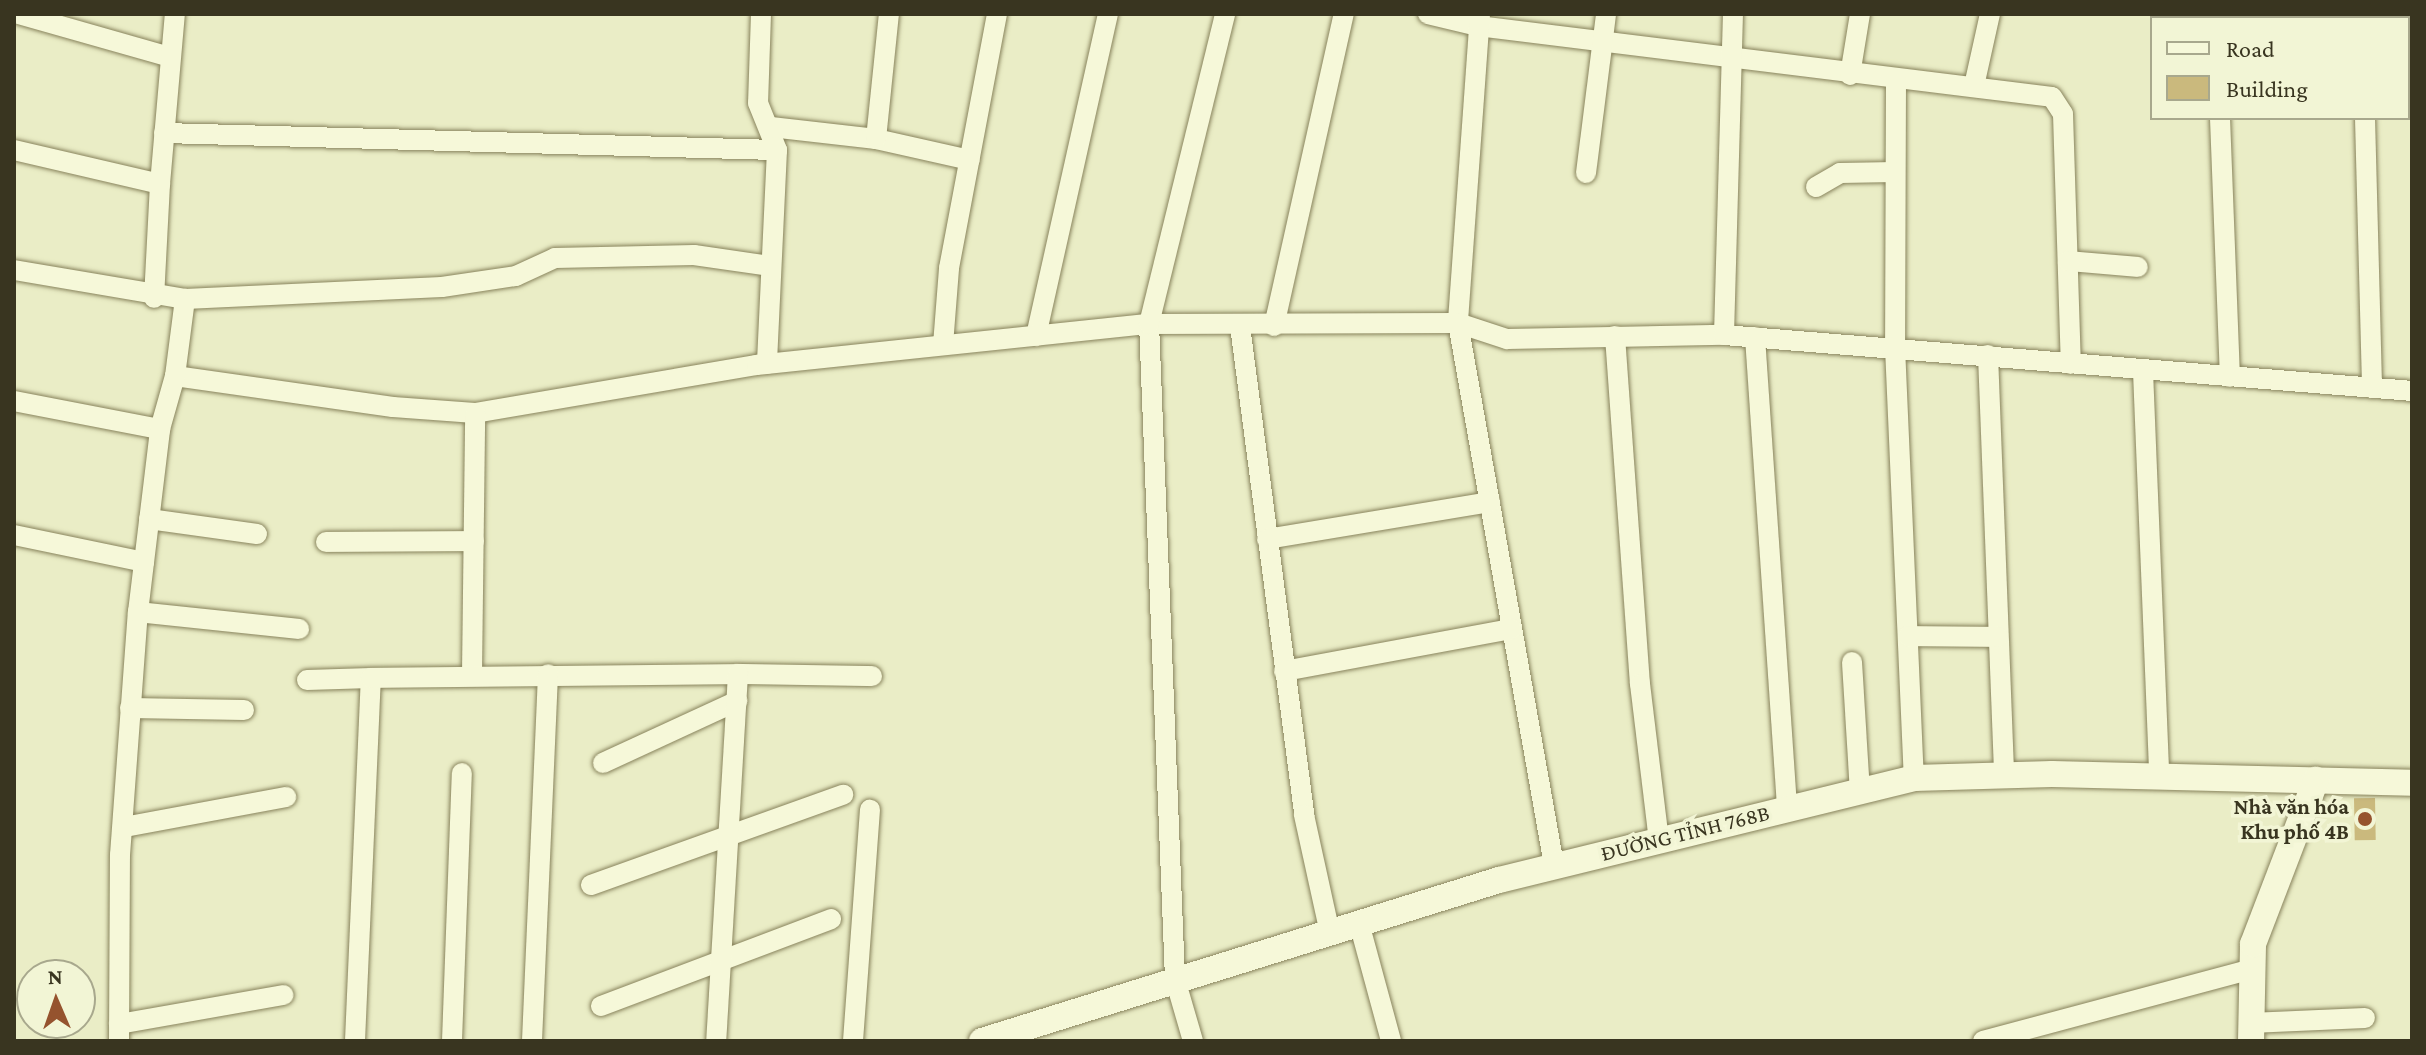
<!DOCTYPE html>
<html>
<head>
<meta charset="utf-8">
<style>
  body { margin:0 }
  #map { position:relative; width:2426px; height:1055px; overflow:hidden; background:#eaedc6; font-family:"Crimson Pro",serif }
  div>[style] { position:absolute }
  .building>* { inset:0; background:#cab97d; transform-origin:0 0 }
  .roads { filter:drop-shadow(0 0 2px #88835c) drop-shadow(0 0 2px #88835c) }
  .minor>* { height:20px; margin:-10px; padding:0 10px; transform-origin:10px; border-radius:10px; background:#f6f8d9 }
  .tertiary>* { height:26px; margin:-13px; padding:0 13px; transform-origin:13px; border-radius:13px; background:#f6f8d9 }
  .dots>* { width:22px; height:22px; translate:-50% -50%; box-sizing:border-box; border:4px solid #f2f5d5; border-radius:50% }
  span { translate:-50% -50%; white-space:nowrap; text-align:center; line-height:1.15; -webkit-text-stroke:7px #f2f5d5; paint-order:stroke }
  .poi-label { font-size:22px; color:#393520; font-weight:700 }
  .right { translate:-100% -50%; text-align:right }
  .street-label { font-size:22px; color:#393520 }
  .frame { position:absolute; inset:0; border:16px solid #393520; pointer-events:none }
  .legend { position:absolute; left:2150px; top:16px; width:260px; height:104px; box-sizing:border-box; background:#f2f5d5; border:2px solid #a8a88d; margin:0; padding:10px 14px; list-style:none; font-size:24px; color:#393520 }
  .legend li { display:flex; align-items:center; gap:16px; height:40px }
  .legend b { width:40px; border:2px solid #a8a88d }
  .north { position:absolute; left:16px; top:959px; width:80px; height:80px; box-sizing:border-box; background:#f2f5d5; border:2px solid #a8a88d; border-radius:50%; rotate:358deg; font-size:22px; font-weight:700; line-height:32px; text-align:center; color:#393520 }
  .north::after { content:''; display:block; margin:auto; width:28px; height:36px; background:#95532e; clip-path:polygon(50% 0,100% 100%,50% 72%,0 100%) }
</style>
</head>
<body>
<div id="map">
  <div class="building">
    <i style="left:2375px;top:798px;width:42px;height:21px;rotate:89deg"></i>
  </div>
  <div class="roads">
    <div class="minor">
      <i style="left:19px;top:14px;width:157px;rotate:15.9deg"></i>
      <i style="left:761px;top:14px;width:89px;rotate:91.9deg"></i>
      <i style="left:758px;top:103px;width:51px;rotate:68deg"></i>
      <i style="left:777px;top:150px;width:214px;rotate:92.7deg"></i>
      <i style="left:1428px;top:14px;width:51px;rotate:13.5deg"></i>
      <i style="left:1478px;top:26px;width:578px;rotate:7.05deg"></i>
      <i style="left:2052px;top:97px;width:20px;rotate:57deg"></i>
      <i style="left:2063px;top:114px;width:250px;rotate:88.2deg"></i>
      <i style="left:1480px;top:14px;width:310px;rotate:94.1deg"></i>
      <i style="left:1458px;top:323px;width:550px;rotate:79.96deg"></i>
      <i style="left:2216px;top:14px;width:4px;rotate:90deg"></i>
      <i style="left:1850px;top:75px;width:62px;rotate:-80.7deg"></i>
      <i style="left:1896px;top:80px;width:267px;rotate:90.2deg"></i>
      <i style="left:1895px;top:347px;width:431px;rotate:87.5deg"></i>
      <i style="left:1974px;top:86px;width:74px;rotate:-77.5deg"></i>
      <i style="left:2220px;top:118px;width:259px;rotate:87.8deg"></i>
      <i style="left:2365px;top:118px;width:270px;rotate:88.5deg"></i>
      <i style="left:771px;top:127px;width:106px;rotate:6.5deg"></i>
      <i style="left:876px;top:139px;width:96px;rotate:12.6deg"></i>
      <i style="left:164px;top:133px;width:613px;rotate:1.59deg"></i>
      <i style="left:876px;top:139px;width:126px;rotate:-84.1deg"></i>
      <i style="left:14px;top:150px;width:150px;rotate:13.1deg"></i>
      <i style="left:160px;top:184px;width:114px;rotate:93deg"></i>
      <i style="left:1586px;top:173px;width:160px;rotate:-82.8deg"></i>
      <i style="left:160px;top:184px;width:171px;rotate:-85deg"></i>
      <i style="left:1816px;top:187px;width:28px;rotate:-30deg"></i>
      <i style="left:1840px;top:173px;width:55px;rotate:-1deg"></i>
      <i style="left:2068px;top:261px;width:70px;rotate:4.9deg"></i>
      <i style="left:14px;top:270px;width:173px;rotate:9.6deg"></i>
      <i style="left:185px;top:299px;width:257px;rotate:-2.7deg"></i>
      <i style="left:442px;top:287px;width:75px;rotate:-8.5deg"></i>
      <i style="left:516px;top:276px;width:43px;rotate:-24.8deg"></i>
      <i style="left:555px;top:258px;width:139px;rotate:-1.2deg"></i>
      <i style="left:694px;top:255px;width:76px;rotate:8.3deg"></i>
      <i style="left:1240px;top:326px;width:493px;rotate:82.5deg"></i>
      <i style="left:1304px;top:815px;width:117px;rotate:77.6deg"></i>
      <i style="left:1274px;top:326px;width:320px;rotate:-77.4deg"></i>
      <i style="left:1724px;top:335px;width:321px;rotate:-88.4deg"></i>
      <i style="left:1036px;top:336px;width:330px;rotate:-77.4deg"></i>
      <i style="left:1615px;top:336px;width:349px;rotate:85.9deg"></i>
      <i style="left:1640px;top:684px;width:157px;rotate:83.1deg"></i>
      <i style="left:1755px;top:337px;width:472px;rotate:86.1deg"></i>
      <i style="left:943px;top:345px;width:77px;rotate:-85.5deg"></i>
      <i style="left:949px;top:268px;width:258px;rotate:-79.3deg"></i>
      <i style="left:1988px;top:355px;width:420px;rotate:87.8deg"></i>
      <i style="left:2143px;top:371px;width:405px;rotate:87.7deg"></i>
      <i style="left:175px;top:376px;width:220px;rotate:8.1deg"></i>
      <i style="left:393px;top:407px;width:82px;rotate:4.2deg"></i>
      <i style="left:475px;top:413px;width:286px;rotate:-9.7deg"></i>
      <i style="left:757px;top:365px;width:394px;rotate:-6deg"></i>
      <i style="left:1149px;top:324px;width:309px;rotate:-0.2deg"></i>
      <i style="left:1458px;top:323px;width:52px;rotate:18.1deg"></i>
      <i style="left:1507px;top:339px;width:217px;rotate:-1.1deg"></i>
      <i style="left:1724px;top:335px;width:690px;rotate:4.65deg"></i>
      <i style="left:14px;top:401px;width:149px;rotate:10.9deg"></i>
      <i style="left:149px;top:519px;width:109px;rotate:7.9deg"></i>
      <i style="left:14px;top:535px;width:133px;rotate:11.7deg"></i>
      <i style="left:1267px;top:539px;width:226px;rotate:-9.4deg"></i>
      <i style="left:326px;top:542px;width:148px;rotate:-0.4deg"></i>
      <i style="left:138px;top:612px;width:162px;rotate:6deg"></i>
      <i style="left:1908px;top:636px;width:90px;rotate:0.6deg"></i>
      <i style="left:1852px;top:662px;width:129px;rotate:86.5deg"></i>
      <i style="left:1284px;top:671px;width:231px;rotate:-10.5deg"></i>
      <i style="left:472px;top:674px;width:261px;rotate:-89.3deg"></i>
      <i style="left:738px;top:674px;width:134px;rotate:0.9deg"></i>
      <i style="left:307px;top:680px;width:64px;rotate:-1.8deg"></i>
      <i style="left:130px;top:708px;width:114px;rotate:1deg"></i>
      <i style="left:603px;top:763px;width:148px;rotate:-24.8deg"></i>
      <i style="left:124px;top:827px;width:165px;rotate:-10.5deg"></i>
      <i style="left:591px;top:885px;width:268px;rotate:-19.7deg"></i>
      <i style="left:1359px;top:923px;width:122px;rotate:74.8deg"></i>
      <i style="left:601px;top:1006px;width:246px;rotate:-20.7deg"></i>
      <i style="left:2250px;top:1023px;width:115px;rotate:-2.5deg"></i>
      <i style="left:119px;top:1024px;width:167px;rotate:-10deg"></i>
      <i style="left:119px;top:1041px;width:186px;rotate:-89.7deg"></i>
      <i style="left:120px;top:855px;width:244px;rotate:-85.8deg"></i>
      <i style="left:138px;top:612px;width:184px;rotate:-83.1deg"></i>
      <i style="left:160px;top:429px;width:55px;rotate:-74.2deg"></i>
      <i style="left:175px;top:376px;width:78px;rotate:-82.6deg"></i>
      <i style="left:355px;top:1041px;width:363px;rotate:-87.5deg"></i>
      <i style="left:371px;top:678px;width:367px;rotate:-0.6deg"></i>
      <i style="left:738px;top:674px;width:368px;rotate:93.4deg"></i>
      <i style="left:452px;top:1041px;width:268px;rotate:-87.9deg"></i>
      <i style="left:532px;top:1041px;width:367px;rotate:-87.5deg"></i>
      <i style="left:853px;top:1041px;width:232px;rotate:-85.8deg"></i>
      <i style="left:1193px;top:1041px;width:65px;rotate:-106.2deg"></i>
      <i style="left:1175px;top:979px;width:656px;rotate:-92.27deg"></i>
      <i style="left:1149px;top:324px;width:319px;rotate:-76.2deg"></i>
      <i style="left:1983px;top:1041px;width:278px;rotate:-15deg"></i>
    </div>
    <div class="tertiary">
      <i style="left:982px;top:1041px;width:541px;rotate:-17.3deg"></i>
      <i style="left:1499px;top:880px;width:427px;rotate:-13.8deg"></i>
      <i style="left:1914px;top:778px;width:138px;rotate:-1.7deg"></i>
      <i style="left:2052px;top:774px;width:360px;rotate:1.4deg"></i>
      <i style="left:2251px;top:1041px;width:97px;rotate:-88.8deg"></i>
      <i style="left:2253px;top:944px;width:176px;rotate:-69deg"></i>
    </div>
  </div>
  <div class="dots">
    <i style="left:2365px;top:819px;background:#95532e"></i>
  </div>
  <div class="poi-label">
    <span class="right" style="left:2349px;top:819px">Nhà văn hóa<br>Khu phố 4B</span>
  </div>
  <div class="street-label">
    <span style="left:1685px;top:833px;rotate:-14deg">ĐƯỜNG TỈNH 768B</span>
  </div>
  <div class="frame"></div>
  <ul class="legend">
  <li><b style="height:10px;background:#f6f8d9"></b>Road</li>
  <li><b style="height:22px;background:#cab97d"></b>Building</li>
  </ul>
  <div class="north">N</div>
</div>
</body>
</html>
